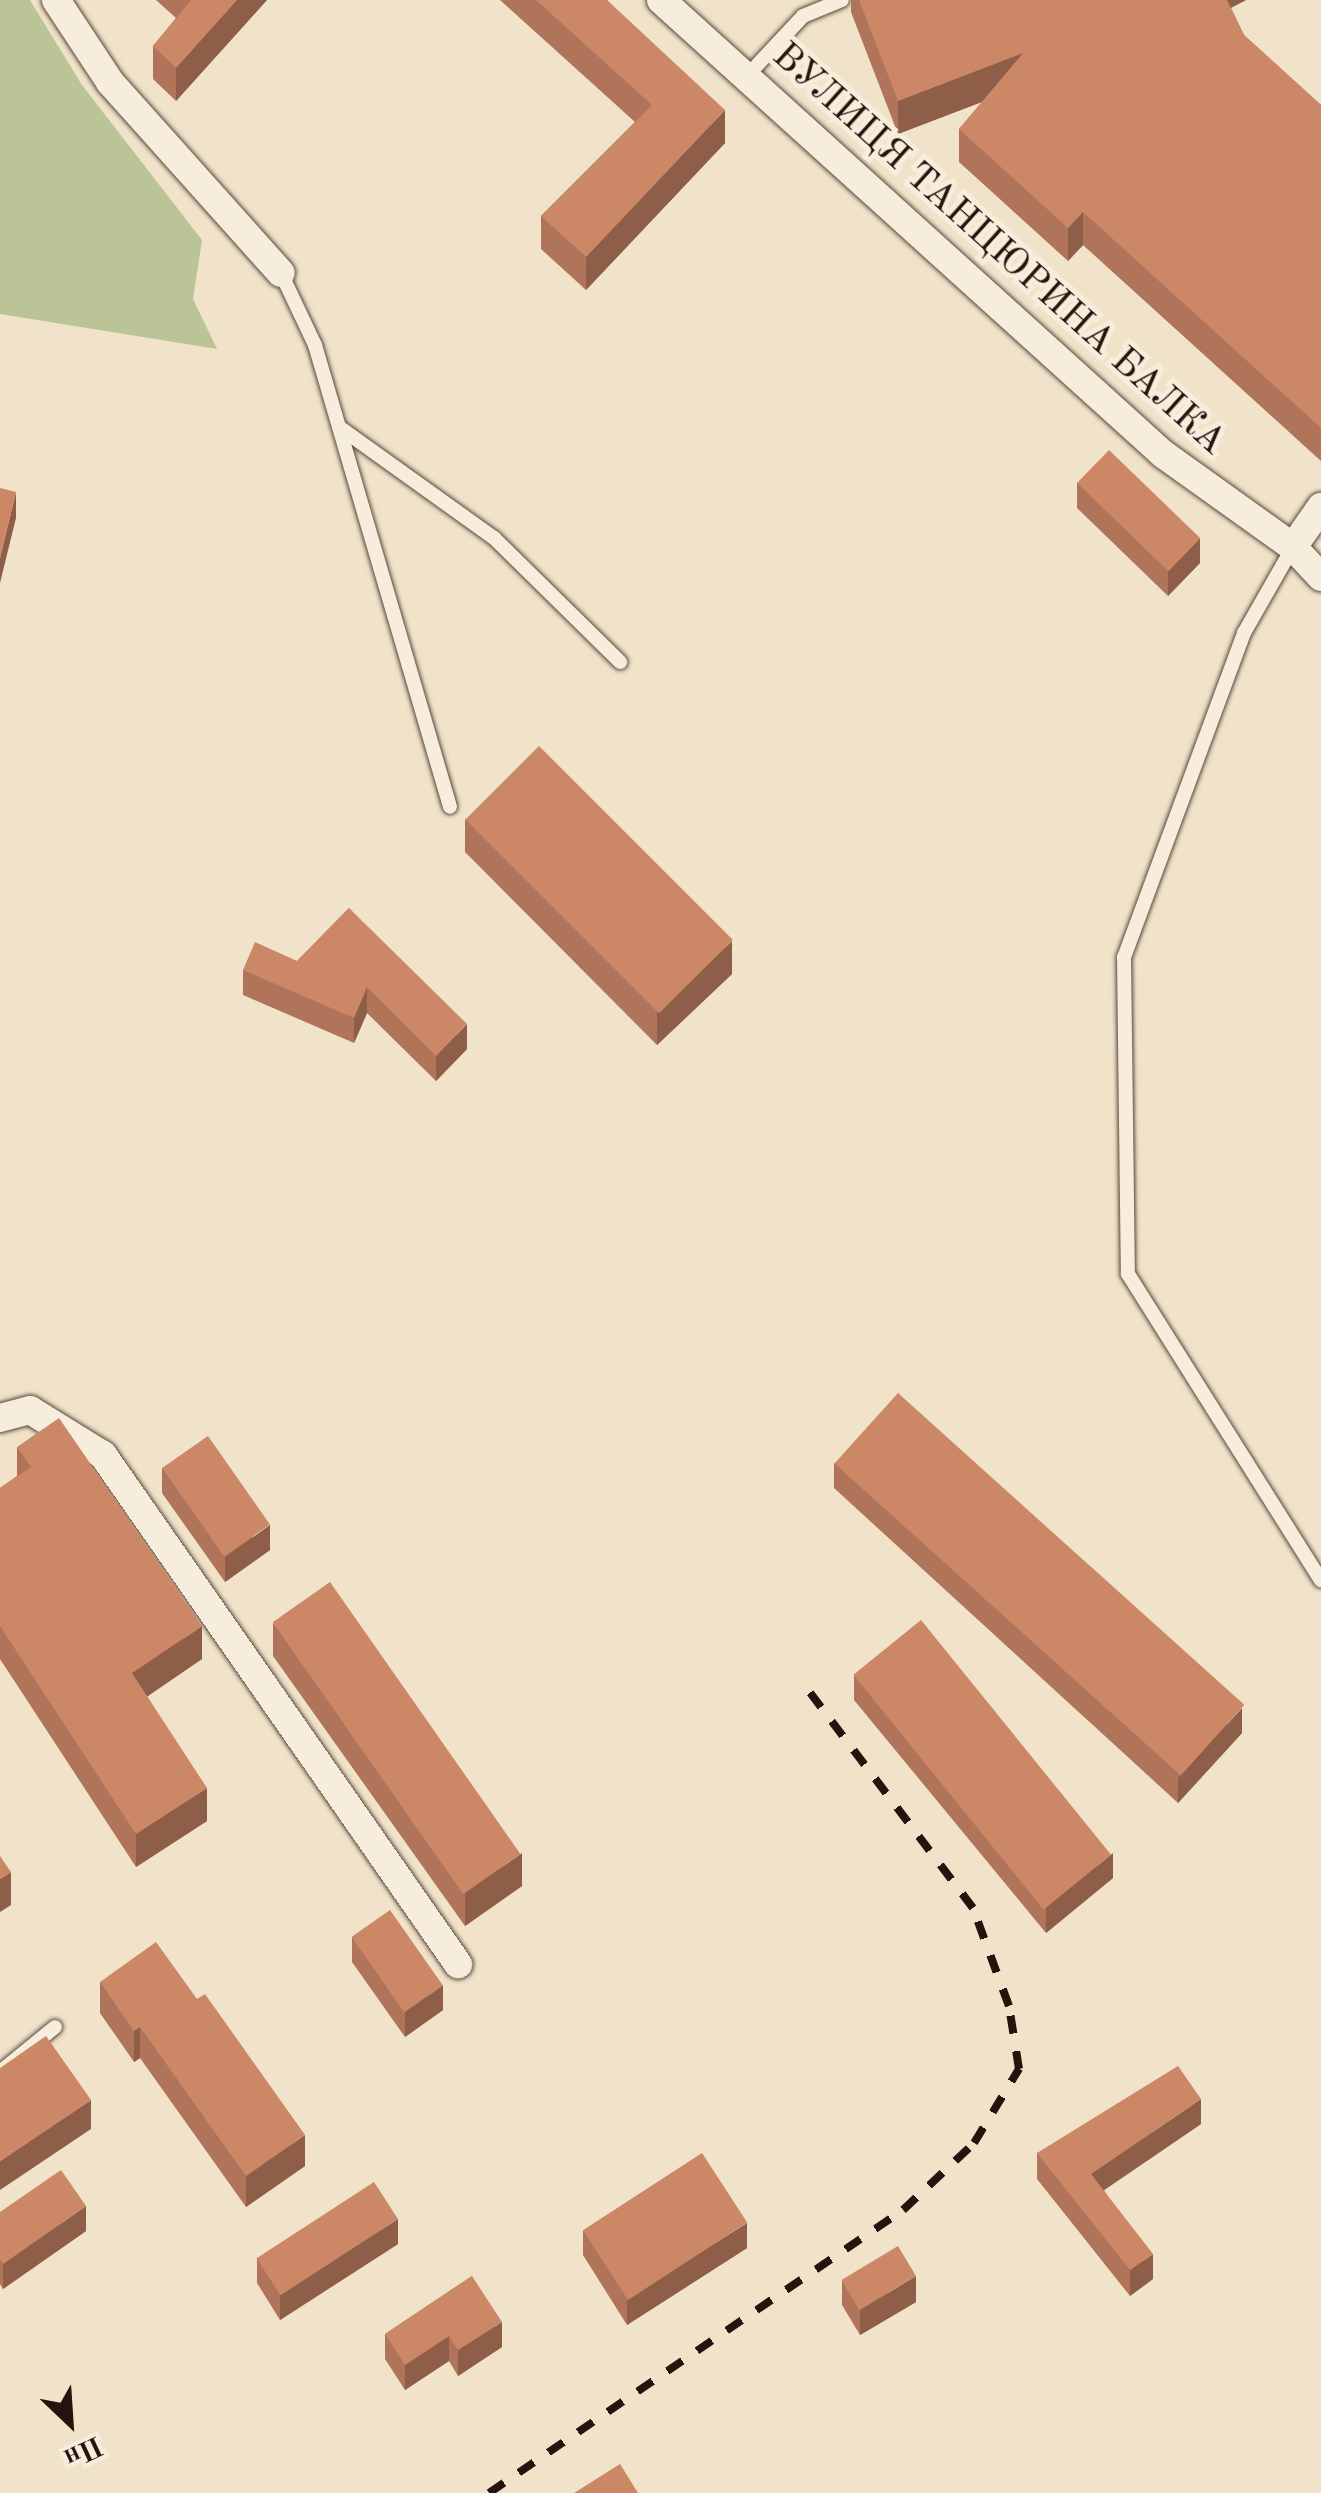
<!DOCTYPE html>
<html>
<head>
<meta charset="utf-8">
<style>
  body { margin:0 }
  #map { position:relative; width:1321px; height:2493px; overflow:hidden; background:#f1e3c9; font-family:"Old Standard TT",serif }
  div>[style] { position:absolute }
  .green>* { inset:0; background:#bac496 }
  .roads { filter:drop-shadow(0 0 2px #58483d) drop-shadow(0 0 2px #58483d) }
  .service>* { height:14px; margin:-7px; padding:0 7px; transform-origin:7px; border-radius:7px; background:#f6eddc }
  .minor>* { height:28px; margin:-14px; padding:0 14px; transform-origin:14px; border-radius:14px; background:#f6eddc }
  .rail>* { height:8px; margin-top:-4px; transform-origin:0; background:repeating-linear-gradient(90deg,#25140e 0 18px,transparent 0 36px) }
  .wall>* { inset:0; background:#af7459 }
  .shaded-wall>* { inset:0; background:#8f5e48 }
  .building>* { inset:0; background:#cc8767; transform-origin:0 0 }
  span { translate:-50% -50%; white-space:nowrap; text-align:center; line-height:1.15; -webkit-text-stroke:10px #f6eddc; paint-order:stroke }
  .street-label { font-size:38px; color:#25140e }
  .north { position:absolute; left:20px; top:2373px; width:100px; height:100px; -webkit-text-stroke:8px #f6eddc; paint-order:stroke; rotate:155deg; font-size:28px; font-weight:700; line-height:40px; text-align:center; color:#25140e }
  .north::after { content:''; display:block; margin:auto; width:35px; height:45px; background:#25140e; clip-path:polygon(50% 0,100% 100%,50% 72%,0 100%) }
</style>
</head>
<body>
<div id="map">
  <div class="green">
    <i style="clip-path:polygon(0 0,30px 0,82px 85px,202px 240px,193px 299px,217px 349px,0 314px)"></i>
  </div>
  <div class="roads">
    <div class="service">
      <i style="left:746px;top:77px;width:83px;rotate:-46.9deg"></i>
      <i style="left:803px;top:16px;width:42px;rotate:-22.3deg"></i>
      <i style="left:281px;top:273px;width:80px;rotate:64.7deg"></i>
      <i style="left:315px;top:345px;width:481px;rotate:73.7deg"></i>
      <i style="left:339px;top:427px;width:191px;rotate:35.6deg"></i>
      <i style="left:494px;top:538px;width:177px;rotate:44.5deg"></i>
      <i style="left:1293px;top:547px;width:99px;rotate:119.7deg"></i>
      <i style="left:1244px;top:633px;width:346px;rotate:110.3deg"></i>
      <i style="left:1124px;top:957px;width:317px;rotate:89.3deg"></i>
      <i style="left:1128px;top:1274px;width:362px;rotate:57.8deg"></i>
      <i style="left:0;top:2072px;width:71px;rotate:-39.3deg"></i>
    </div>
    <div class="minor">
      <i style="left:56px;top:0;width:98px;rotate:56.6deg"></i>
      <i style="left:110px;top:82px;width:256px;rotate:48.2deg"></i>
      <i style="left:661px;top:0;width:677px;rotate:42.13deg"></i>
      <i style="left:1163px;top:454px;width:160px;rotate:35.6deg"></i>
      <i style="left:1293px;top:547px;width:41px;rotate:47deg"></i>
      <i style="left:1293px;top:547px;width:49px;rotate:-55deg"></i>
      <i style="left:0;top:1418px;width:31px;rotate:-15deg"></i>
      <i style="left:30px;top:1410px;width:86px;rotate:31.7deg"></i>
      <i style="left:103px;top:1455px;width:621px;rotate:55.11deg"></i>
    </div>
  </div>
  <div class="rail">
    <i style="left:489px;top:2493px;width:501px;rotate:-34.36deg"></i>
    <i style="left:903px;top:2210px;width:98px;rotate:-43.3deg"></i>
    <i style="left:974px;top:2143px;width:87px;rotate:-58.7deg"></i>
    <i style="left:1019px;top:2069px;width:64px;rotate:-99deg"></i>
    <i style="left:1009px;top:2006px;width:104px;rotate:-110.2deg"></i>
    <i style="left:973px;top:1908px;width:272px;rotate:-127.1deg"></i>
  </div>
  <div class="wall">
    <i style="clip-path:polygon(156px 0,267px 0,176px 101px,153px 79px,153px 46px,176px 18px)"></i>
    <i style="clip-path:polygon(500px 0,607px 0,725px 143px,586px 290px,541px 249px,541px 216px,635px 122px)"></i>
    <i style="clip-path:polygon(851px 0,1246px 0,1231px 8px,1244px 35px,1321px 105px,1321px 461px,1083px 245px,1068px 261px,959px 162px,959px 129px,982px 102px,898px 134px,851px 12px)"></i>
    <i style="clip-path:polygon(1077px 483px,1200px 563px,1168px 596px,1077px 508px)"></i>
    <i style="clip-path:polygon(465px 819px,732px 974px,657px 1045px,465px 852px)"></i>
    <i style="clip-path:polygon(349px 908px,467px 1049px,436px 1081px,367px 1013px,354px 1043px,243px 995px,243px 970px,297px 961px)"></i>
    <i style="clip-path:polygon(17px 1447px,202px 1659px,147px 1696px,207px 1821px,136px 1867px,0 1659px,0 1488px,17px 1476px)"></i>
    <i style="clip-path:polygon(834px 1463px,1242px 1733px,1178px 1803px,834px 1488px)"></i>
    <i style="clip-path:polygon(162px 1468px,270px 1550px,225px 1582px,162px 1493px)"></i>
    <i style="clip-path:polygon(273px 1623px,522px 1886px,465px 1926px,273px 1656px)"></i>
    <i style="clip-path:polygon(854px 1675px,1113px 1878px,1046px 1933px,854px 1700px)"></i>
    <i style="clip-path:polygon(352px 1937px,443px 2010px,405px 2037px,352px 1962px)"></i>
    <i style="clip-path:polygon(100px 1982px,197px 1999px,305px 2166px,246px 2207px,140px 2058px,134px 2062px,100px 2013px)"></i>
    <i style="clip-path:polygon(1201px 2124px,1104px 2190px,1153px 2279px,1130px 2296px,1037px 2179px,1037px 2153px)"></i>
    <i style="clip-path:polygon(0 2212px,86px 2231px,3px 2289px,0 2284px)"></i>
    <i style="clip-path:polygon(583px 2230px,747px 2248px,627px 2325px,583px 2255px)"></i>
    <i style="clip-path:polygon(398px 2244px,280px 2320px,257px 2283px,257px 2258px)"></i>
    <i style="clip-path:polygon(472px 2276px,502px 2347px,458px 2376px,449px 2361px,405px 2390px,385px 2359px,385px 2334px)"></i>
    <i style="clip-path:polygon(842px 2280px,916px 2302px,860px 2335px,842px 2305px)"></i>
  </div>
  <div class="shaded-wall">
    <i style="clip-path:polygon(237px 0,267px 0,176px 101px,176px 68px)"></i>
    <i style="clip-path:polygon(1218px 0,1246px 0,1218px 14px)"></i>
    <i style="clip-path:polygon(1023px 53px,1023px 86px,898px 134px,898px 101px)"></i>
    <i style="clip-path:polygon(725px 110px,725px 143px,586px 290px,586px 257px)"></i>
    <i style="clip-path:polygon(1083px 212px,1083px 245px,1068px 261px,1068px 228px)"></i>
    <i style="clip-path:polygon(16px 492px,16px 518px,0 583px,0 558px)"></i>
    <i style="clip-path:polygon(1200px 538px,1200px 563px,1168px 596px,1168px 571px)"></i>
    <i style="clip-path:polygon(732px 941px,732px 974px,657px 1045px,657px 1012px)"></i>
    <i style="clip-path:polygon(367px 987px,367px 1013px,354px 1043px,354px 1018px)"></i>
    <i style="clip-path:polygon(467px 1024px,467px 1049px,436px 1081px,436px 1056px)"></i>
    <i style="clip-path:polygon(270px 1525px,270px 1550px,225px 1582px,225px 1557px)"></i>
    <i style="clip-path:polygon(202px 1626px,202px 1659px,132px 1707px,132px 1673px)"></i>
    <i style="clip-path:polygon(1242px 1708px,1242px 1733px,1178px 1803px,1178px 1778px)"></i>
    <i style="clip-path:polygon(207px 1788px,207px 1821px,136px 1867px,136px 1834px)"></i>
    <i style="clip-path:polygon(522px 1853px,522px 1886px,465px 1926px,465px 1893px)"></i>
    <i style="clip-path:polygon(1113px 1853px,1113px 1878px,1046px 1933px,1046px 1908px)"></i>
    <i style="clip-path:polygon(11px 1872px,11px 1905px,0 1912px,0 1879px)"></i>
    <i style="clip-path:polygon(443px 1985px,443px 2010px,405px 2037px,405px 2012px)"></i>
    <i style="clip-path:polygon(140px 2027px,140px 2058px,134px 2062px,134px 2031px)"></i>
    <i style="clip-path:polygon(1201px 2099px,1201px 2124px,1091px 2199px,1091px 2174px)"></i>
    <i style="clip-path:polygon(91px 2100px,91px 2129px,0 2190px,0 2161px)"></i>
    <i style="clip-path:polygon(305px 2135px,305px 2166px,246px 2207px,246px 2176px)"></i>
    <i style="clip-path:polygon(86px 2206px,86px 2231px,3px 2289px,3px 2264px)"></i>
    <i style="clip-path:polygon(398px 2219px,398px 2244px,280px 2320px,280px 2294px)"></i>
    <i style="clip-path:polygon(747px 2223px,747px 2248px,627px 2325px,627px 2299px)"></i>
    <i style="clip-path:polygon(1153px 2254px,1153px 2279px,1130px 2296px,1130px 2270px)"></i>
    <i style="clip-path:polygon(916px 2276px,916px 2302px,860px 2335px,860px 2310px)"></i>
    <i style="clip-path:polygon(502px 2322px,502px 2347px,458px 2376px,458px 2350px)"></i>
    <i style="clip-path:polygon(449px 2336px,449px 2361px,405px 2390px,405px 2365px)"></i>
  </div>
  <div class="building">
    <i style="clip-path:polygon(191px 0,237px 0,176px 68px,153px 46px)"></i>
    <i style="clip-path:polygon(536px 0,607px 0,725px 110px,586px 257px,541px 216px,652px 105px)"></i>
    <i style="clip-path:polygon(859px 0,1227px 0,1244px 35px,1321px 105px,1321px 428px,1083px 212px,1068px 228px,959px 129px,1023px 53px,898px 101px)"></i>
    <i style="left:1109px;top:450px;width:127px;height:46px;rotate:44deg"></i>
    <i style="clip-path:polygon(0 488px,16px 492px,0 558px)"></i>
    <i style="left:539px;top:746px;width:274px;height:104px;rotate:45deg"></i>
    <i style="clip-path:polygon(349px 908px,467px 1024px,436px 1056px,367px 987px,354px 1018px,243px 970px,255px 942px,297px 961px)"></i>
    <i style="left:898px;top:1393px;width:466px;height:95px;rotate:42deg"></i>
    <i style="clip-path:polygon(59px 1418px,202px 1626px,132px 1673px,207px 1788px,136px 1834px,0 1626px,0 1488px,31px 1467px,17px 1447px)"></i>
    <i style="left:208px;top:1436px;width:108px;height:56px;rotate:55deg"></i>
    <i style="left:330px;top:1582px;width:332px;height:70px;rotate:55deg"></i>
    <i style="left:921px;top:1620px;width:302px;height:87px;rotate:51deg"></i>
    <i style="clip-path:polygon(0 1856px,11px 1872px,0 1879px)"></i>
    <i style="left:390px;top:1910px;width:92px;height:47px;rotate:55deg"></i>
    <i style="clip-path:polygon(156px 1942px,197px 1999px,205px 1994px,305px 2135px,246px 2176px,140px 2027px,134px 2031px,100px 1982px)"></i>
    <i style="clip-path:polygon(46px 2036px,91px 2100px,0 2161px,0 2068px)"></i>
    <i style="clip-path:polygon(1178px 2066px,1201px 2099px,1091px 2174px,1153px 2254px,1130px 2270px,1037px 2153px)"></i>
    <i style="left:702px;top:2153px;width:83px;height:142px;rotate:57deg"></i>
    <i style="clip-path:polygon(61px 2170px,86px 2206px,3px 2264px,0 2259px,0 2212px)"></i>
    <i style="left:374px;top:2182px;width:44px;height:140px;rotate:57deg"></i>
    <i style="left:898px;top:2246px;width:35px;height:66px;rotate:59deg"></i>
    <i style="clip-path:polygon(472px 2276px,502px 2322px,458px 2350px,449px 2336px,405px 2365px,385px 2334px)"></i>
    <i style="clip-path:polygon(620px 2464px,638px 2493px,574px 2493px)"></i>
  </div>
  <div class="street-label">
    <span style="left:998px;top:250px;rotate:42deg">ВУЛИЦЯ ТАНЦЮРИНА БАЛКА</span>
  </div>
  <div class="north">Пн</div>
</div>
</body>
</html>
